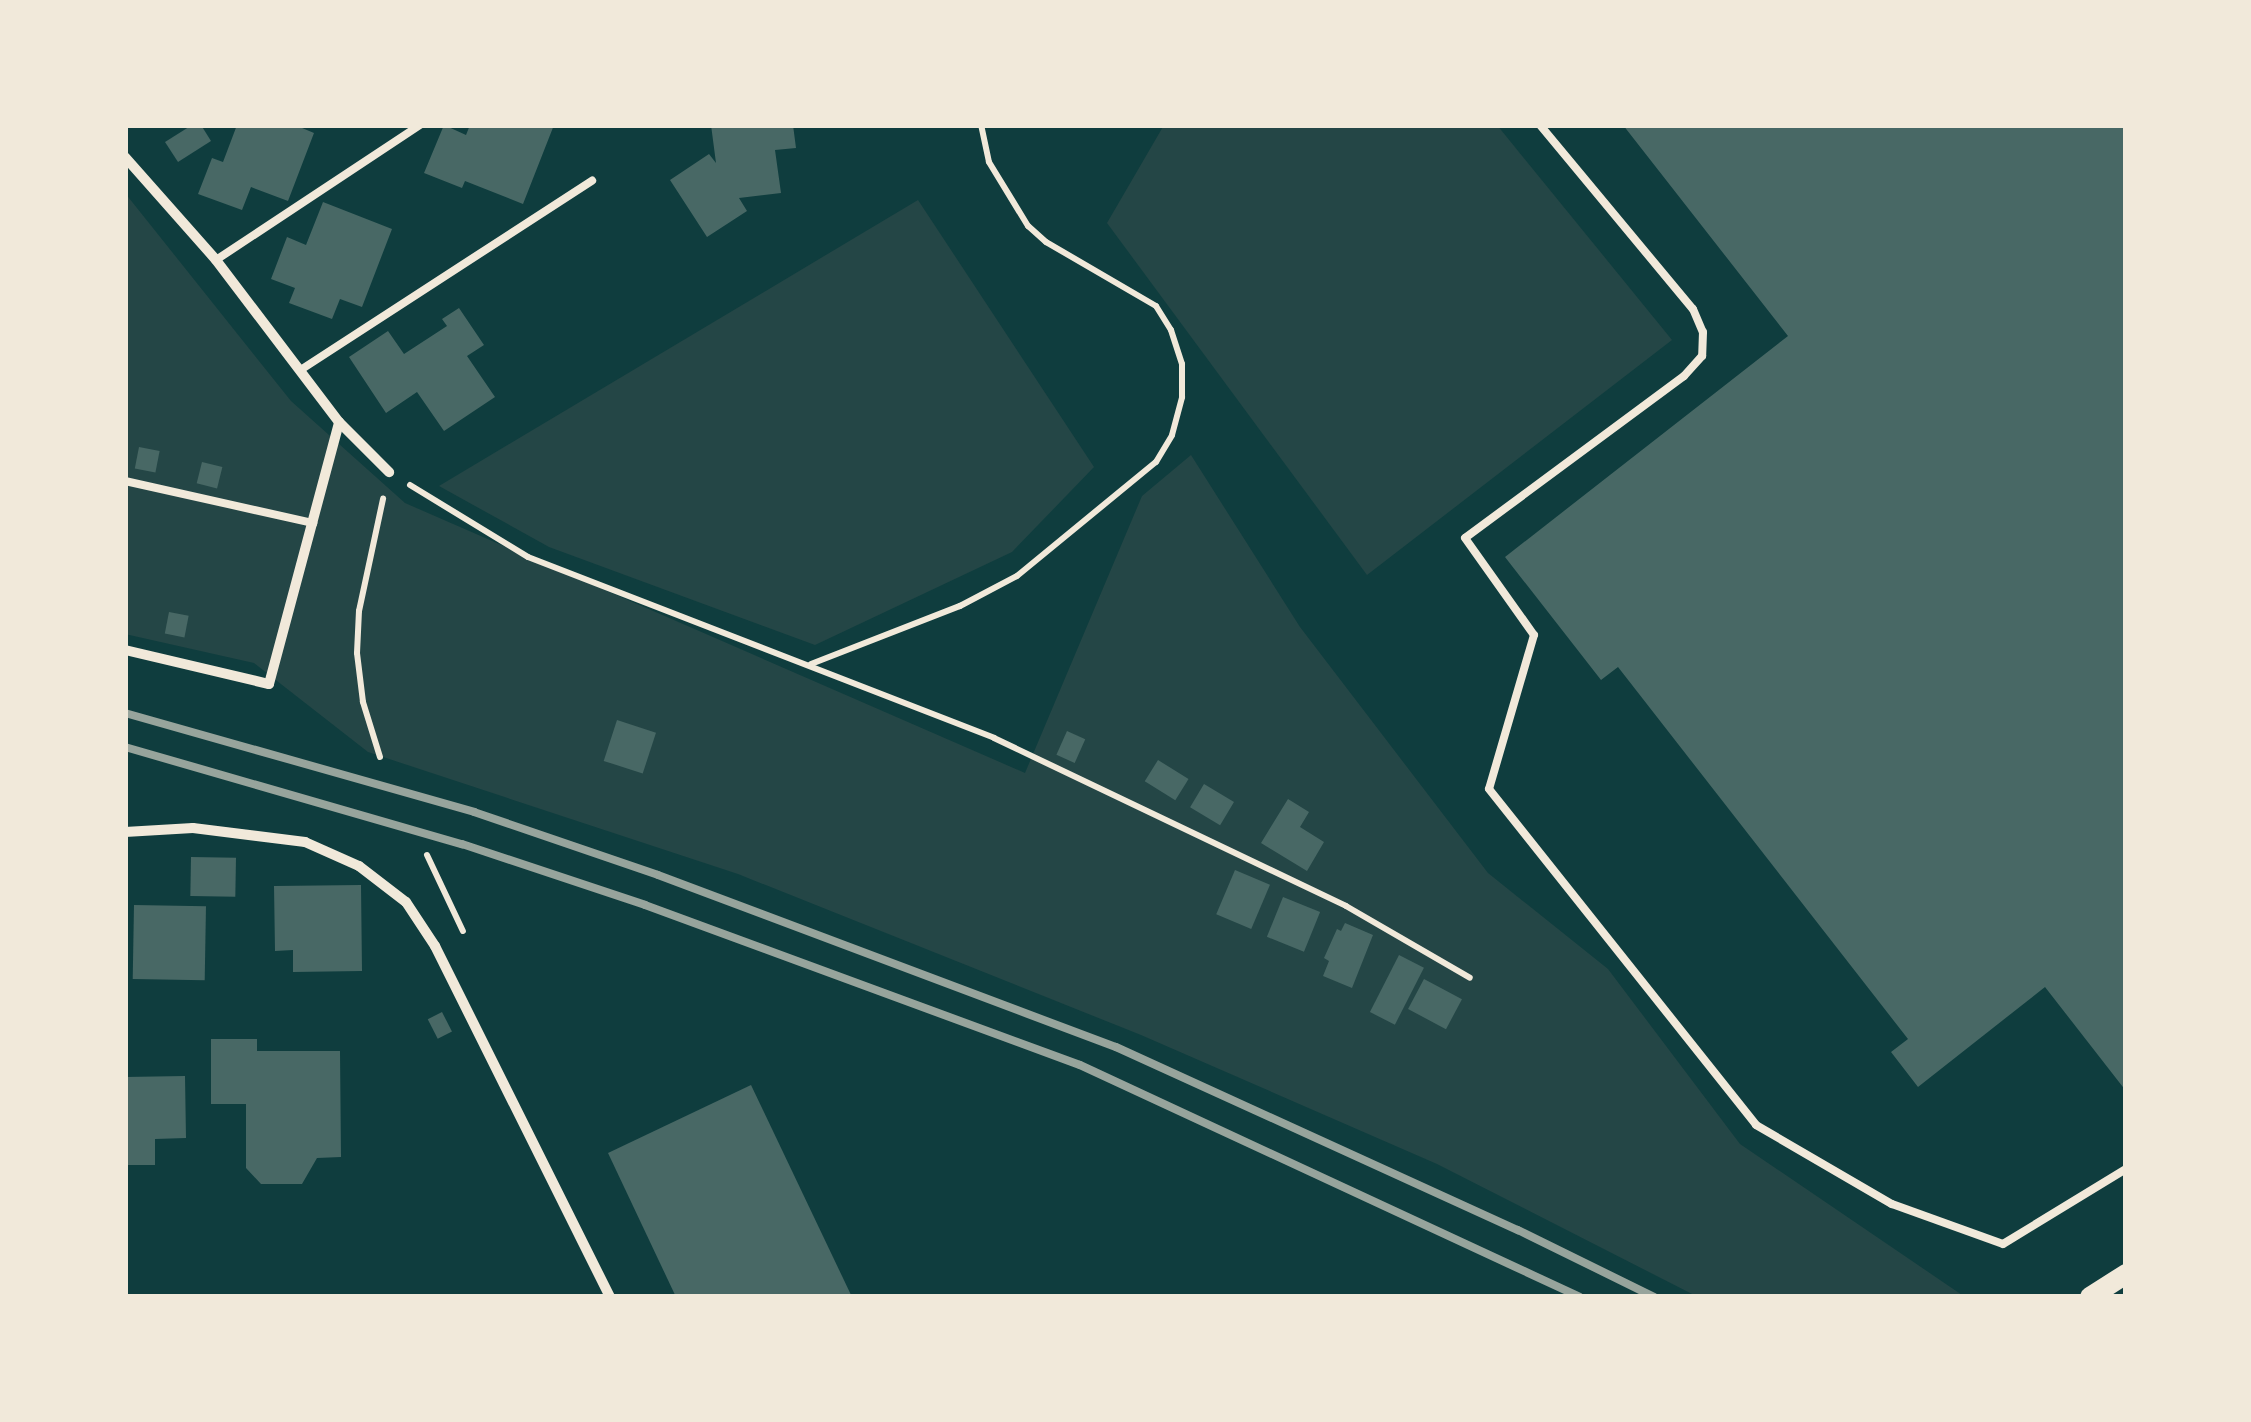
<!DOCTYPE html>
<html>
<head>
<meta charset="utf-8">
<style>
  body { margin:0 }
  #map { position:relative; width:2251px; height:1422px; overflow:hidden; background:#0f3d3e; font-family:Montserrat,sans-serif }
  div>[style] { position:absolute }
  .green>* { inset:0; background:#244646 }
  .building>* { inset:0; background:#486865; transform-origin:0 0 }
  .path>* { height:6px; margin:-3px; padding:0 3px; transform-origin:3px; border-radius:3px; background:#f1e9da }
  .service>* { height:8px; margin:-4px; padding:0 4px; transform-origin:4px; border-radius:4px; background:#f1e9da }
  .minor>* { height:10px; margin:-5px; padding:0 5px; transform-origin:5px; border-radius:5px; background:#f1e9da }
  .secondary>* { height:20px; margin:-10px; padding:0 10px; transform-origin:10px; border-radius:10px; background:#f1e9da }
  .rail>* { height:8px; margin:-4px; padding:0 4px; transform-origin:4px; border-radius:4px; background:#97a49c }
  span { translate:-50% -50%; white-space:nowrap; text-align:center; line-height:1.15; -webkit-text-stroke:10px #f1e9da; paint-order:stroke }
  .frame { position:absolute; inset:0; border:128px solid #f1e9da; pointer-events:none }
</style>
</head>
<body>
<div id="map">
  <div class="green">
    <i style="clip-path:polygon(1164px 125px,1497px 125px,1672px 340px,1367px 575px,1107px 223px)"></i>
    <i style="clip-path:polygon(125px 193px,291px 401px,405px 503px,1025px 773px,1142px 496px,1191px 455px,1300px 627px,1488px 873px,1608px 969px,1740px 1144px,1965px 1297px,1698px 1297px,1437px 1164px,1141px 1035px,738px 874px,368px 752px,254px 663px,125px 634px)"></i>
    <i style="clip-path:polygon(918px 200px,1094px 467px,1012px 552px,815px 645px,549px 547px,439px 486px)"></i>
  </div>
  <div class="building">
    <i style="clip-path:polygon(192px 125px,201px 125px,211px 141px,178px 162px,165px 142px)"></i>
    <i style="clip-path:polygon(237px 125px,295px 125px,314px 133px,288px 201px,251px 187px,242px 210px,198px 194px,212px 158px,223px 162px)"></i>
    <i style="clip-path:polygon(444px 125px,466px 135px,470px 125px,554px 125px,523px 204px,465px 181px,462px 188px,424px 173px)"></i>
    <i style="clip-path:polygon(711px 125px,793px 125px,796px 148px,775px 150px,781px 193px,739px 198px,747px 211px,707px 237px,670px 180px,709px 154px,716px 163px)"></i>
    <i style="clip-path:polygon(1623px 125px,2126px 125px,2126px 1091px,2045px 987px,1918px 1087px,1891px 1052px,1908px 1039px,1618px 667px,1601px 680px,1505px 557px,1788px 336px)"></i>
    <i style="clip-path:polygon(323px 202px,392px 229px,362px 307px,340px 299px,332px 319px,289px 303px,295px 288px,271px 279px,287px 237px,306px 245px)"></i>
    <i style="clip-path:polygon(459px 308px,484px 345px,467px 356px,495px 397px,444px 431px,417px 392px,386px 413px,349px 357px,388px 331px,404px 354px,447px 326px,442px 319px)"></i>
    <i style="left:139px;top:447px;width:21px;height:22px;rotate:11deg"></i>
    <i style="left:202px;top:462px;width:21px;height:22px;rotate:14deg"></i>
    <i style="left:169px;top:612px;width:20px;height:22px;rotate:11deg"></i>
    <i style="left:617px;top:720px;width:41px;height:43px;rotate:18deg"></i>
    <i style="left:1067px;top:731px;width:20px;height:26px;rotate:24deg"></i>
    <i style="left:1158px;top:760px;width:36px;height:25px;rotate:32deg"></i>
    <i style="left:1204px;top:784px;width:35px;height:27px;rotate:31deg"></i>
    <i style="clip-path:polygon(1288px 799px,1309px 812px,1300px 827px,1324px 842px,1307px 871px,1261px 843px)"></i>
    <i style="left:191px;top:857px;width:45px;height:39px;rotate:1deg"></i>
    <i style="left:1235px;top:870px;width:38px;height:48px;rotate:23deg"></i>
    <i style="clip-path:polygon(361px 885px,362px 971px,293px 972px,293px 950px,275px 951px,274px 886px)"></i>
    <i style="left:1283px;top:897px;width:40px;height:43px;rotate:22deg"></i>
    <i style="left:134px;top:905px;width:72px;height:74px;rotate:1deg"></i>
    <i style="clip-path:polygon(1345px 923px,1373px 935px,1352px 988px,1323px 976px,1329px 961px,1324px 958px,1337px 929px,1341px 931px)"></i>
    <i style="left:1399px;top:955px;width:28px;height:64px;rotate:27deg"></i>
    <i style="left:1424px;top:979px;width:43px;height:34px;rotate:28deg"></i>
    <i style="left:442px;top:1012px;width:22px;height:16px;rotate:63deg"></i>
    <i style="clip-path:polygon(211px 1039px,257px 1039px,257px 1051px,340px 1051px,341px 1157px,317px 1158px,302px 1184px,261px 1184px,246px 1168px,246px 1104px,211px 1104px)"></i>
    <i style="clip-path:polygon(185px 1076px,186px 1138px,155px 1139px,155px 1165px,125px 1165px,125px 1077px)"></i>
    <i style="clip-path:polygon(751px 1085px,852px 1297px,676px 1297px,608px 1153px)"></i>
  </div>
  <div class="path">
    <i style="left:410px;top:485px;width:138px;rotate:31.4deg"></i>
    <i style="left:528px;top:557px;width:500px;rotate:21.2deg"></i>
    <i style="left:994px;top:738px;width:390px;rotate:25.5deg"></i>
    <i style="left:1346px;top:906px;width:143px;rotate:30.1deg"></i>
    <i style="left:811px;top:664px;width:160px;rotate:-21.3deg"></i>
    <i style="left:960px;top:606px;width:64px;rotate:-27.8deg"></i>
    <i style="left:1017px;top:576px;width:180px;rotate:-39.4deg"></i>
    <i style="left:1156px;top:462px;width:31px;rotate:-59deg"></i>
    <i style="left:1172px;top:435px;width:39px;rotate:-75deg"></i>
    <i style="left:1182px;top:397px;width:33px;rotate:-90deg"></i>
    <i style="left:1182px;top:364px;width:36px;rotate:-108deg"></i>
    <i style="left:1171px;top:330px;width:28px;rotate:-122deg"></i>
    <i style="left:1156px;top:306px;width:127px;rotate:-149.8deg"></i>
    <i style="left:1046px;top:242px;width:24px;rotate:-138deg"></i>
    <i style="left:1028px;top:226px;width:75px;rotate:-121.4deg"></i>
    <i style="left:989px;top:162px;width:38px;rotate:-102deg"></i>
    <i style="left:380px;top:757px;width:58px;rotate:-107.2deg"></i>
    <i style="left:363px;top:702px;width:49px;rotate:-97deg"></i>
    <i style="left:357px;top:653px;width:42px;rotate:-87.3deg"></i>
    <i style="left:359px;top:611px;width:115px;rotate:-77.9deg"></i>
    <i style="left:427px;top:855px;width:84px;rotate:64.7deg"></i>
  </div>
  <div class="service">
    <i style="left:1540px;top:125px;width:239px;rotate:50.3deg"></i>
    <i style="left:1693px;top:309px;width:25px;rotate:67deg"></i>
    <i style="left:1703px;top:332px;width:24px;rotate:92deg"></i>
    <i style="left:1702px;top:356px;width:27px;rotate:132deg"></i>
    <i style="left:1684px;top:376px;width:272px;rotate:143.5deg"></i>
    <i style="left:1465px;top:538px;width:119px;rotate:54.6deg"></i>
    <i style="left:1534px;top:635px;width:160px;rotate:106.3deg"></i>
    <i style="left:1489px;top:789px;width:429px;rotate:51.5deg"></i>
    <i style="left:1756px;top:1125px;width:157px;rotate:30.2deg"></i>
    <i style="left:1892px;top:1204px;width:118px;rotate:19.8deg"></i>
    <i style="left:2003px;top:1244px;width:144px;rotate:-31.4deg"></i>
    <i style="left:216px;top:260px;width:245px;rotate:-33.5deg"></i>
    <i style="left:302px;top:369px;width:346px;rotate:-33deg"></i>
    <i style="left:125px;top:481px;width:193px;rotate:12.6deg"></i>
  </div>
  <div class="minor">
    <i style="left:125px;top:157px;width:137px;rotate:48.5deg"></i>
    <i style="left:216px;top:260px;width:203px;rotate:52.8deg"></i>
    <i style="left:339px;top:422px;width:71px;rotate:45deg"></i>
    <i style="left:125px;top:650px;width:148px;rotate:13.3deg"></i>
    <i style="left:269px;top:684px;width:271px;rotate:-75deg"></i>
    <i style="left:125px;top:832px;width:68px;rotate:-3.4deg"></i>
    <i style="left:193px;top:828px;width:113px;rotate:7.1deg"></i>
    <i style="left:305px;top:842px;width:59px;rotate:24deg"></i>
    <i style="left:359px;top:866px;width:59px;rotate:37.5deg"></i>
    <i style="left:406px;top:902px;width:53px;rotate:56.6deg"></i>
    <i style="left:435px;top:946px;width:392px;rotate:63.5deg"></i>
  </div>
  <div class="secondary">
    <i style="left:2090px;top:1297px;width:43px;rotate:-32.6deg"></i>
  </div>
  <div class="rail">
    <i style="left:125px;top:713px;width:363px;rotate:15.8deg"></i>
    <i style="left:474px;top:812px;width:194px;rotate:18.9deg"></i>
    <i style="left:658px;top:875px;width:489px;rotate:20.6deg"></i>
    <i style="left:1116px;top:1047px;width:442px;rotate:24.5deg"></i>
    <i style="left:1518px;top:1230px;width:152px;rotate:26.2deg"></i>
    <i style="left:125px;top:747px;width:351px;rotate:16.1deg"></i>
    <i style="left:462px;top:844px;width:193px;rotate:18.4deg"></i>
    <i style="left:645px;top:905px;width:463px;rotate:20.2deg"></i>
    <i style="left:1080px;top:1065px;width:551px;rotate:24.89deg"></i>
  </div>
  <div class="frame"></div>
</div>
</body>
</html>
